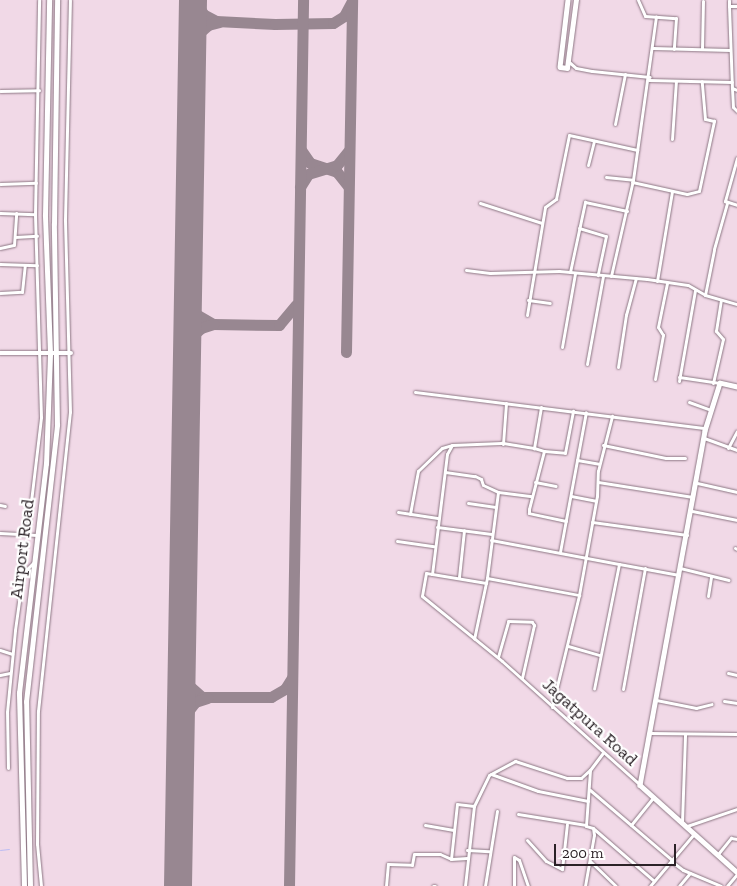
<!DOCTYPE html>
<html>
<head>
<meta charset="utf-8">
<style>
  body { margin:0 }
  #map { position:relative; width:737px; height:886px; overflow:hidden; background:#f1d9e7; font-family:"Zilla Slab",serif }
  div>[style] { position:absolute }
  .stream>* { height:1px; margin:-0.5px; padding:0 0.5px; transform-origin:0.5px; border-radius:0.5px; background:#bbbbf3 }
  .taxiway>* { height:11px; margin:-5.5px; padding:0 5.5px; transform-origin:5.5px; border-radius:5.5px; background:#988791 }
  .runway>* { height:28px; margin:-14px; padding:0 14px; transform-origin:14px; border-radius:14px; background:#988791 }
  .roads { filter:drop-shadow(0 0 1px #8d7784) drop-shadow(0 0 1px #8d7784) }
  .minor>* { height:3px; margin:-1.5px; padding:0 1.5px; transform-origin:1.5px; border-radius:1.5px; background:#fff }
  .tertiary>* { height:4.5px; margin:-2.25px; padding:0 2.25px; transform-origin:2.25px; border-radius:2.25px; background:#fff }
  span { translate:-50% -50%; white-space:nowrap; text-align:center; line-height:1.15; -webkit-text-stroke:4.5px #fff; paint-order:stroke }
  .street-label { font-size:18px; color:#2b2227 }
  .scale { position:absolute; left:554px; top:844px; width:122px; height:22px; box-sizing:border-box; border:2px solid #2b2227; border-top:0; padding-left:6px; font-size:15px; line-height:18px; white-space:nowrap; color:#2b2227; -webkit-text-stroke:4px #fff; paint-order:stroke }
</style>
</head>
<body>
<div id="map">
  <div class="stream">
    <i style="left:0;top:850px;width:9px;rotate:-6deg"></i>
  </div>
  <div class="taxiway">
    <i style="left:195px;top:0;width:16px;rotate:60deg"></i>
    <i style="left:203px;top:14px;width:15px;rotate:28deg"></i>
    <i style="left:216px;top:21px;width:59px;rotate:2.9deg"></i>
    <i style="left:275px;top:24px;width:58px;rotate:-1deg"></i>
    <i style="left:333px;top:23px;width:13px;rotate:-32deg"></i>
    <i style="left:344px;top:16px;width:15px;rotate:-62deg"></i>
    <i style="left:191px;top:55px;width:22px;rotate:-72deg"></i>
    <i style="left:198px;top:34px;width:13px;rotate:-42deg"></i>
    <i style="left:208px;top:25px;width:11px;rotate:-15deg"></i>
    <i style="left:301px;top:150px;width:16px;rotate:55deg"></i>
    <i style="left:310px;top:163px;width:28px;rotate:18deg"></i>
    <i style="left:337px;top:172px;width:18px;rotate:52deg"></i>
    <i style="left:300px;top:187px;width:15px;rotate:-58deg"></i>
    <i style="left:308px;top:174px;width:30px;rotate:-17deg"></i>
    <i style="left:337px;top:165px;width:19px;rotate:-51deg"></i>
    <i style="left:187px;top:287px;width:27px;rotate:75deg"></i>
    <i style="left:194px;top:313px;width:22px;rotate:30deg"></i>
    <i style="left:213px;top:324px;width:66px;rotate:0.9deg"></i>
    <i style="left:279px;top:325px;width:26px;rotate:-50deg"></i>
    <i style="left:346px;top:352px;width:352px;rotate:-89deg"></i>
    <i style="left:186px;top:368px;width:30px;rotate:-82deg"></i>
    <i style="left:190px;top:338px;width:15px;rotate:-42deg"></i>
    <i style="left:201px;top:328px;width:13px;rotate:-18deg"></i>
    <i style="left:181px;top:638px;width:45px;rotate:83.7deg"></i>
    <i style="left:186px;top:683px;width:21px;rotate:41deg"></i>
    <i style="left:202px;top:697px;width:69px"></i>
    <i style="left:271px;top:697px;width:16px;rotate:-30deg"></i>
    <i style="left:285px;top:689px;width:13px;rotate:-58deg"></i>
    <i style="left:178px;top:760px;width:46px;rotate:-81.2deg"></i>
    <i style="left:185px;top:715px;width:16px;rotate:-52deg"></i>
    <i style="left:195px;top:702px;width:13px;rotate:-18deg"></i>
    <i style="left:289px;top:886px;width:886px;rotate:-89.09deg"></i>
  </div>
  <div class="runway">
    <i style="left:178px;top:886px;width:886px;rotate:-89.03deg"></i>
  </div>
  <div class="roads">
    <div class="minor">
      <i style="left:638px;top:0;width:17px;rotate:66deg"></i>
      <i style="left:645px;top:16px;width:31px;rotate:4deg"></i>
      <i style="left:676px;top:18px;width:31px;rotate:94deg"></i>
      <i style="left:729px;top:0;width:6px;rotate:90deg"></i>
      <i style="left:729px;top:6px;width:8px"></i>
      <i style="left:729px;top:6px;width:82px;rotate:87.9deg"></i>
      <i style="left:732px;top:88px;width:5px;rotate:22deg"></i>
      <i style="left:653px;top:48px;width:77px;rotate:1.5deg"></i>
      <i style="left:702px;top:49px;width:48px;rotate:-88.8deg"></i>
      <i style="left:569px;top:62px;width:9px;rotate:41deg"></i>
      <i style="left:576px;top:68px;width:16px;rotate:11deg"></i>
      <i style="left:592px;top:71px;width:58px;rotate:5.9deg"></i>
      <i style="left:649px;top:80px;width:83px;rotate:1.4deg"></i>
      <i style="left:732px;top:88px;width:19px;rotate:87deg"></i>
      <i style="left:733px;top:107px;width:6px;rotate:45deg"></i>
      <i style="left:0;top:91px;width:39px;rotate:-1deg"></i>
      <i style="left:615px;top:124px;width:51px;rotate:-78.7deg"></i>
      <i style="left:672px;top:139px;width:58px;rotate:-86.1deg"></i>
      <i style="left:737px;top:158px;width:45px;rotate:105.6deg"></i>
      <i style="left:725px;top:201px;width:13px;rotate:18deg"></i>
      <i style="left:588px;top:165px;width:25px;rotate:-76deg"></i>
      <i style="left:606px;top:177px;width:27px;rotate:6deg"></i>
      <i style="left:632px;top:182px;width:56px;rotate:12.3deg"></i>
      <i style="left:687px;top:194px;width:12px;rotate:-14deg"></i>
      <i style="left:699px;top:191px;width:72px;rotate:-77.9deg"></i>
      <i style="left:714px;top:121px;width:9px;rotate:-167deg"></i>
      <i style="left:705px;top:119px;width:38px;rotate:-95deg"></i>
      <i style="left:0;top:184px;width:36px;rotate:-2deg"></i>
      <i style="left:480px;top:203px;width:65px;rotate:17.9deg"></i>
      <i style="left:0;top:213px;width:35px;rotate:2deg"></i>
      <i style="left:579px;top:228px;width:28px;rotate:17deg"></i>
      <i style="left:606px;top:236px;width:40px;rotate:102deg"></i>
      <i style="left:15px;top:237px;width:22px;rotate:-3deg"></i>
      <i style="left:0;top:248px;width:14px;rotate:-12deg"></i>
      <i style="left:14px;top:245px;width:32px;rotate:-86deg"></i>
      <i style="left:714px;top:249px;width:48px;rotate:-74.2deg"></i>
      <i style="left:0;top:264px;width:37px;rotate:2deg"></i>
      <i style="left:466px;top:270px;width:24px;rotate:7deg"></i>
      <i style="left:490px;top:273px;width:69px;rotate:-1.7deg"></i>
      <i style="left:559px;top:271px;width:88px;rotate:5.2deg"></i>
      <i style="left:647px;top:279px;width:41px;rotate:8.3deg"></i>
      <i style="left:688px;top:285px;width:20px;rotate:30deg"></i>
      <i style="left:705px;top:295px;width:33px;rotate:16deg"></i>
      <i style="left:570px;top:272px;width:72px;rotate:-77.9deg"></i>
      <i style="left:585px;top:202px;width:43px;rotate:12.1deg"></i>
      <i style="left:611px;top:276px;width:98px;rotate:-77.1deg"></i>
      <i style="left:633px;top:180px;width:165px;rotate:-82deg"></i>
      <i style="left:657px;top:281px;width:91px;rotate:-80.5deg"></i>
      <i style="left:0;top:293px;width:22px;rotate:-3deg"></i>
      <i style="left:22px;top:292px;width:27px;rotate:-84deg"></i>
      <i style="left:705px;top:295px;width:46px;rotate:-78.7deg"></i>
      <i style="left:528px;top:300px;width:22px;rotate:8deg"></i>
      <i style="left:527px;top:315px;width:109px;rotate:-80.5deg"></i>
      <i style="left:545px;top:207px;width:14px;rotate:-36deg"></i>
      <i style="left:556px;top:199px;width:65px;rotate:-78.5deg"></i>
      <i style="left:569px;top:135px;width:70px;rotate:12.4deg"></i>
      <i style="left:562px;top:347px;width:75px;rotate:-80deg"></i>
      <i style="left:587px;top:364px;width:89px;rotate:-79.7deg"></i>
      <i style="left:618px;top:367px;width:53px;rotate:-81.3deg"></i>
      <i style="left:626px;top:315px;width:38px;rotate:-75deg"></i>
      <i style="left:679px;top:377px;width:41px;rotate:8.3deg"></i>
      <i style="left:655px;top:379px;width:45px;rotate:-79.7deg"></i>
      <i style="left:663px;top:335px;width:9px;rotate:-122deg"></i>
      <i style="left:658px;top:327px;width:45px;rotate:-78.4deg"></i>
      <i style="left:679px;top:381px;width:92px;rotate:-80deg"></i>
      <i style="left:713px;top:383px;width:45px;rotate:-77.2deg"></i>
      <i style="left:723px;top:339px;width:11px;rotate:-131deg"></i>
      <i style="left:716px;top:331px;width:30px;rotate:-81deg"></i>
      <i style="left:415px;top:392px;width:293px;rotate:7.1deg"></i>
      <i style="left:689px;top:402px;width:23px;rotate:20deg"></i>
      <i style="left:541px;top:407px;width:42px;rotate:99.7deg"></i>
      <i style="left:534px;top:448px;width:33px;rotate:-171deg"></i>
      <i style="left:501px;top:443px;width:49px;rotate:177.7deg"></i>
      <i style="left:452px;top:445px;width:10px;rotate:119deg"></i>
      <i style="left:447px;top:454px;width:121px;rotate:97.1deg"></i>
      <i style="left:432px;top:574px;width:6px;rotate:-171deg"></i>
      <i style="left:426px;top:573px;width:23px;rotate:100deg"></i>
      <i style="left:422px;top:596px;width:103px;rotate:39.1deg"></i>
      <i style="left:502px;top:661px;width:186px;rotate:41.9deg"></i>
      <i style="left:704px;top:438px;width:35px;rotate:20deg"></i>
      <i style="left:503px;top:444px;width:41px;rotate:-85.8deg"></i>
      <i style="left:603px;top:445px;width:64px;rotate:11.7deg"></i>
      <i style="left:666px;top:458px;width:19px"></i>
      <i style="left:534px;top:448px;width:10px;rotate:17deg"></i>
      <i style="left:728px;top:448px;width:19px;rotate:-62deg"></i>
      <i style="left:577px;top:460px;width:22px;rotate:10deg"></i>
      <i style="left:445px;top:472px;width:30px;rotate:8deg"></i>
      <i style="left:475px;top:476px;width:7px;rotate:27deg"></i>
      <i style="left:481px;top:479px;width:6px;rotate:72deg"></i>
      <i style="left:483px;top:485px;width:17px;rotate:25deg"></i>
      <i style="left:498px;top:492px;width:87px;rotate:97.3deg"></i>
      <i style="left:487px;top:578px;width:62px;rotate:102deg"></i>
      <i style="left:535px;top:482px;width:21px;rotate:11deg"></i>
      <i style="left:598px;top:482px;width:96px;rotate:9deg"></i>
      <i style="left:697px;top:483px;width:41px;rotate:12.7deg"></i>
      <i style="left:498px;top:492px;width:34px;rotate:7deg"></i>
      <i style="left:571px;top:496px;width:25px;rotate:11deg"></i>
      <i style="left:468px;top:503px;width:28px;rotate:8deg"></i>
      <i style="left:0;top:505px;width:5px;rotate:11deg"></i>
      <i style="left:692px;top:511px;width:46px;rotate:11.3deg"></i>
      <i style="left:398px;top:512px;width:40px;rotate:8.5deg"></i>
      <i style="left:410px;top:514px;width:44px;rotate:-79.5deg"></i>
      <i style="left:418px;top:471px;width:33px;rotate:-44deg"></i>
      <i style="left:442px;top:448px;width:10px;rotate:-17deg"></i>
      <i style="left:566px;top:521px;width:38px;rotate:-168deg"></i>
      <i style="left:529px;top:513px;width:4px;rotate:-90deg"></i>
      <i style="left:529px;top:509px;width:60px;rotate:-75.5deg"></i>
      <i style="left:544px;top:451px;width:21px;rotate:5deg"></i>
      <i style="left:565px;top:453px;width:43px;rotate:-79.2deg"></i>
      <i style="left:592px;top:522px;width:96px;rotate:7.8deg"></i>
      <i style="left:437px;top:527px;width:55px;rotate:7.3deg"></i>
      <i style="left:0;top:533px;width:37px;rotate:3deg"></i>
      <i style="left:27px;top:535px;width:119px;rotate:-83.2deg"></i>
      <i style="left:41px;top:417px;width:203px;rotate:-91.7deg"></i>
      <i style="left:35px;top:214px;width:214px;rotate:-88.9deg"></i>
      <i style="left:491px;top:540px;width:130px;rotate:10.6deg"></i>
      <i style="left:619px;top:564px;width:127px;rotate:101.3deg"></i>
      <i style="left:397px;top:541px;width:37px;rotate:8deg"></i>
      <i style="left:735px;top:548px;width:2px;rotate:27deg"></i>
      <i style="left:560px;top:552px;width:142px;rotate:-79.5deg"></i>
      <i style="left:619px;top:564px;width:61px;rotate:10.4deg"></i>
      <i style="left:680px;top:568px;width:50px;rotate:13.8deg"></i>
      <i style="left:432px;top:574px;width:55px;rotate:9.5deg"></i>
      <i style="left:459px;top:577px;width:47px;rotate:-83.9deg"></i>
      <i style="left:487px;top:578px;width:94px;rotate:10.5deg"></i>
      <i style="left:708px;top:596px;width:20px;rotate:-81deg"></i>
      <i style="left:568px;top:646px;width:33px;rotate:16deg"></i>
      <i style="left:0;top:650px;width:13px;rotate:18deg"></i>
      <i style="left:498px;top:657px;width:37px;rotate:-74deg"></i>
      <i style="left:508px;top:621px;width:24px;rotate:2deg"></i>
      <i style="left:532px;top:622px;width:4px;rotate:56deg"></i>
      <i style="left:534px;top:625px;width:54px;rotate:102.8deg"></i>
      <i style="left:728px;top:673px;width:9px;rotate:13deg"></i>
      <i style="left:0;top:675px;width:10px;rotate:-11deg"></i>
      <i style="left:623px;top:689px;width:123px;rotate:-79.7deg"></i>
      <i style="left:656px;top:700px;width:41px;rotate:11.3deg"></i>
      <i style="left:696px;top:708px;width:16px;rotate:-14deg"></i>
      <i style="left:724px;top:701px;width:13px;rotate:9deg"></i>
      <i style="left:552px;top:707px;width:115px;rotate:-76.4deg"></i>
      <i style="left:579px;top:595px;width:101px;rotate:-79.7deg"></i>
      <i style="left:597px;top:496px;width:25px;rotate:-88deg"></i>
      <i style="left:598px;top:471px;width:57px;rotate:-75.7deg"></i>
      <i style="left:650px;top:733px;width:87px;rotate:0.7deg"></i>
      <i style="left:8px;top:768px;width:56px;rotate:-91deg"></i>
      <i style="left:7px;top:712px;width:82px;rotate:-84.4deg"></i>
      <i style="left:15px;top:630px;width:58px;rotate:-82deg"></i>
      <i style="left:23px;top:573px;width:17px;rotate:-45deg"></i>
      <i style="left:491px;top:774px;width:50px;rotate:19.9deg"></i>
      <i style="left:538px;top:791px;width:51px;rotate:11.3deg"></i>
      <i style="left:590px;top:790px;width:108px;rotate:40.5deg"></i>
      <i style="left:518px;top:814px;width:69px;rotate:9.2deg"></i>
      <i style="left:682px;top:822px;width:88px;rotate:-88deg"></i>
      <i style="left:425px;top:825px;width:29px;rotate:10deg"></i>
      <i style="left:631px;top:825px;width:36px;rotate:-51deg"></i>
      <i style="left:687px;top:826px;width:53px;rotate:-18.8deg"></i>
      <i style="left:594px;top:829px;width:79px;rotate:40.9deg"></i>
      <i style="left:527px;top:840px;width:28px;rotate:48deg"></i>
      <i style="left:546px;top:861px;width:18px;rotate:27deg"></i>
      <i style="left:562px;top:869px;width:45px;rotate:-83.7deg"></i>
      <i style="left:467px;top:850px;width:22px;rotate:3deg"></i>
      <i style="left:718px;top:854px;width:21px;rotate:-51deg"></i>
      <i style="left:731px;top:838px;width:6px;rotate:9deg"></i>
      <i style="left:451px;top:859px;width:55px;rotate:-83.8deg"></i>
      <i style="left:457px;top:804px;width:17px;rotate:7deg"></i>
      <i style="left:590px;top:861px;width:36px;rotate:44deg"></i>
      <i style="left:671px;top:861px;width:15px;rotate:37deg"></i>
      <i style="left:683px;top:870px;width:41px;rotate:22.8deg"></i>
      <i style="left:41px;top:886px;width:42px;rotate:-95.4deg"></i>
      <i style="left:37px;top:844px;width:133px;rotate:-89.6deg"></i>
      <i style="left:38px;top:711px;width:301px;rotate:-83.9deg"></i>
      <i style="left:70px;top:412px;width:193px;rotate:-91.5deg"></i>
      <i style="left:65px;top:219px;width:219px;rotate:-88.7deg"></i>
      <i style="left:386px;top:886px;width:22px;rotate:-85deg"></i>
      <i style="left:388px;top:864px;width:24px;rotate:2deg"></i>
      <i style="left:412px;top:865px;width:11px;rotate:-80deg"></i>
      <i style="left:414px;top:854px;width:26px"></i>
      <i style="left:440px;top:854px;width:12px;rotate:24deg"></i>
      <i style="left:451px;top:859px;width:16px;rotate:-4deg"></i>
      <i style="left:433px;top:886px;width:2px"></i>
      <i style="left:465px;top:886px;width:81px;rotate:-83.6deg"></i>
      <i style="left:474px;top:806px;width:34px;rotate:-64deg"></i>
      <i style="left:489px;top:775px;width:30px;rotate:-28deg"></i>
      <i style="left:515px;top:761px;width:55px;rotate:18.1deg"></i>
      <i style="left:567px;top:778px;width:14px"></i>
      <i style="left:581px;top:778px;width:12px;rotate:-42deg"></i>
      <i style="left:485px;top:886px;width:76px;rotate:-80.9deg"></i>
      <i style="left:514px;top:886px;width:29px;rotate:-90deg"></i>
      <i style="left:514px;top:857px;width:6px;rotate:31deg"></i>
      <i style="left:519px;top:860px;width:28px;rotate:71deg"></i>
      <i style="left:585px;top:886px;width:52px;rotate:-80deg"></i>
      <i style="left:594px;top:835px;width:7px;rotate:-98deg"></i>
      <i style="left:593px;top:828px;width:7px;rotate:-164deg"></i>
      <i style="left:586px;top:826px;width:56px;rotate:-85.9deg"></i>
      <i style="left:590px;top:770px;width:21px;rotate:-53deg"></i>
      <i style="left:650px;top:886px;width:68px;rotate:-49.8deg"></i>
      <i style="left:679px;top:886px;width:17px;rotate:-50deg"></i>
      <i style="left:727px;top:886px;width:16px;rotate:-50deg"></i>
    </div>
    <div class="tertiary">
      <i style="left:568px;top:0;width:67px;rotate:96.8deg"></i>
      <i style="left:560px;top:67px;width:7px;rotate:8deg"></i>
      <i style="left:567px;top:68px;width:69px;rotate:-82.5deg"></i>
      <i style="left:0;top:353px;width:71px"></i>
      <i style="left:737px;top:387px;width:17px;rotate:-167deg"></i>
      <i style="left:720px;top:383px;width:50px;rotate:107.4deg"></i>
      <i style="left:705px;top:431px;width:360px;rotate:100.4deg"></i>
      <i style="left:640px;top:785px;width:130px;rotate:41.9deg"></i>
      <i style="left:24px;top:886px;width:193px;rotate:-91.5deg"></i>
      <i style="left:19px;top:693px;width:231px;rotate:-83.3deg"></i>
      <i style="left:46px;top:464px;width:111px;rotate:-87.9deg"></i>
      <i style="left:50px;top:353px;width:138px;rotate:-92.1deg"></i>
      <i style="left:45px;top:215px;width:215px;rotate:-88.9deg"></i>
      <i style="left:30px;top:886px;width:184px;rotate:-91.2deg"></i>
      <i style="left:26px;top:702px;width:279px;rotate:-83.6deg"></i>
      <i style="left:57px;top:425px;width:201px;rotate:-90.9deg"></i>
      <i style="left:54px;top:224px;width:224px;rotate:-89.2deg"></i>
    </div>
  </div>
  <div class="street-label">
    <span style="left:22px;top:549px;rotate:-83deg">Airport Road</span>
    <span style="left:590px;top:722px;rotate:42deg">Jagatpura Road</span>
  </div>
  <div class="scale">200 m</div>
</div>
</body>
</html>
